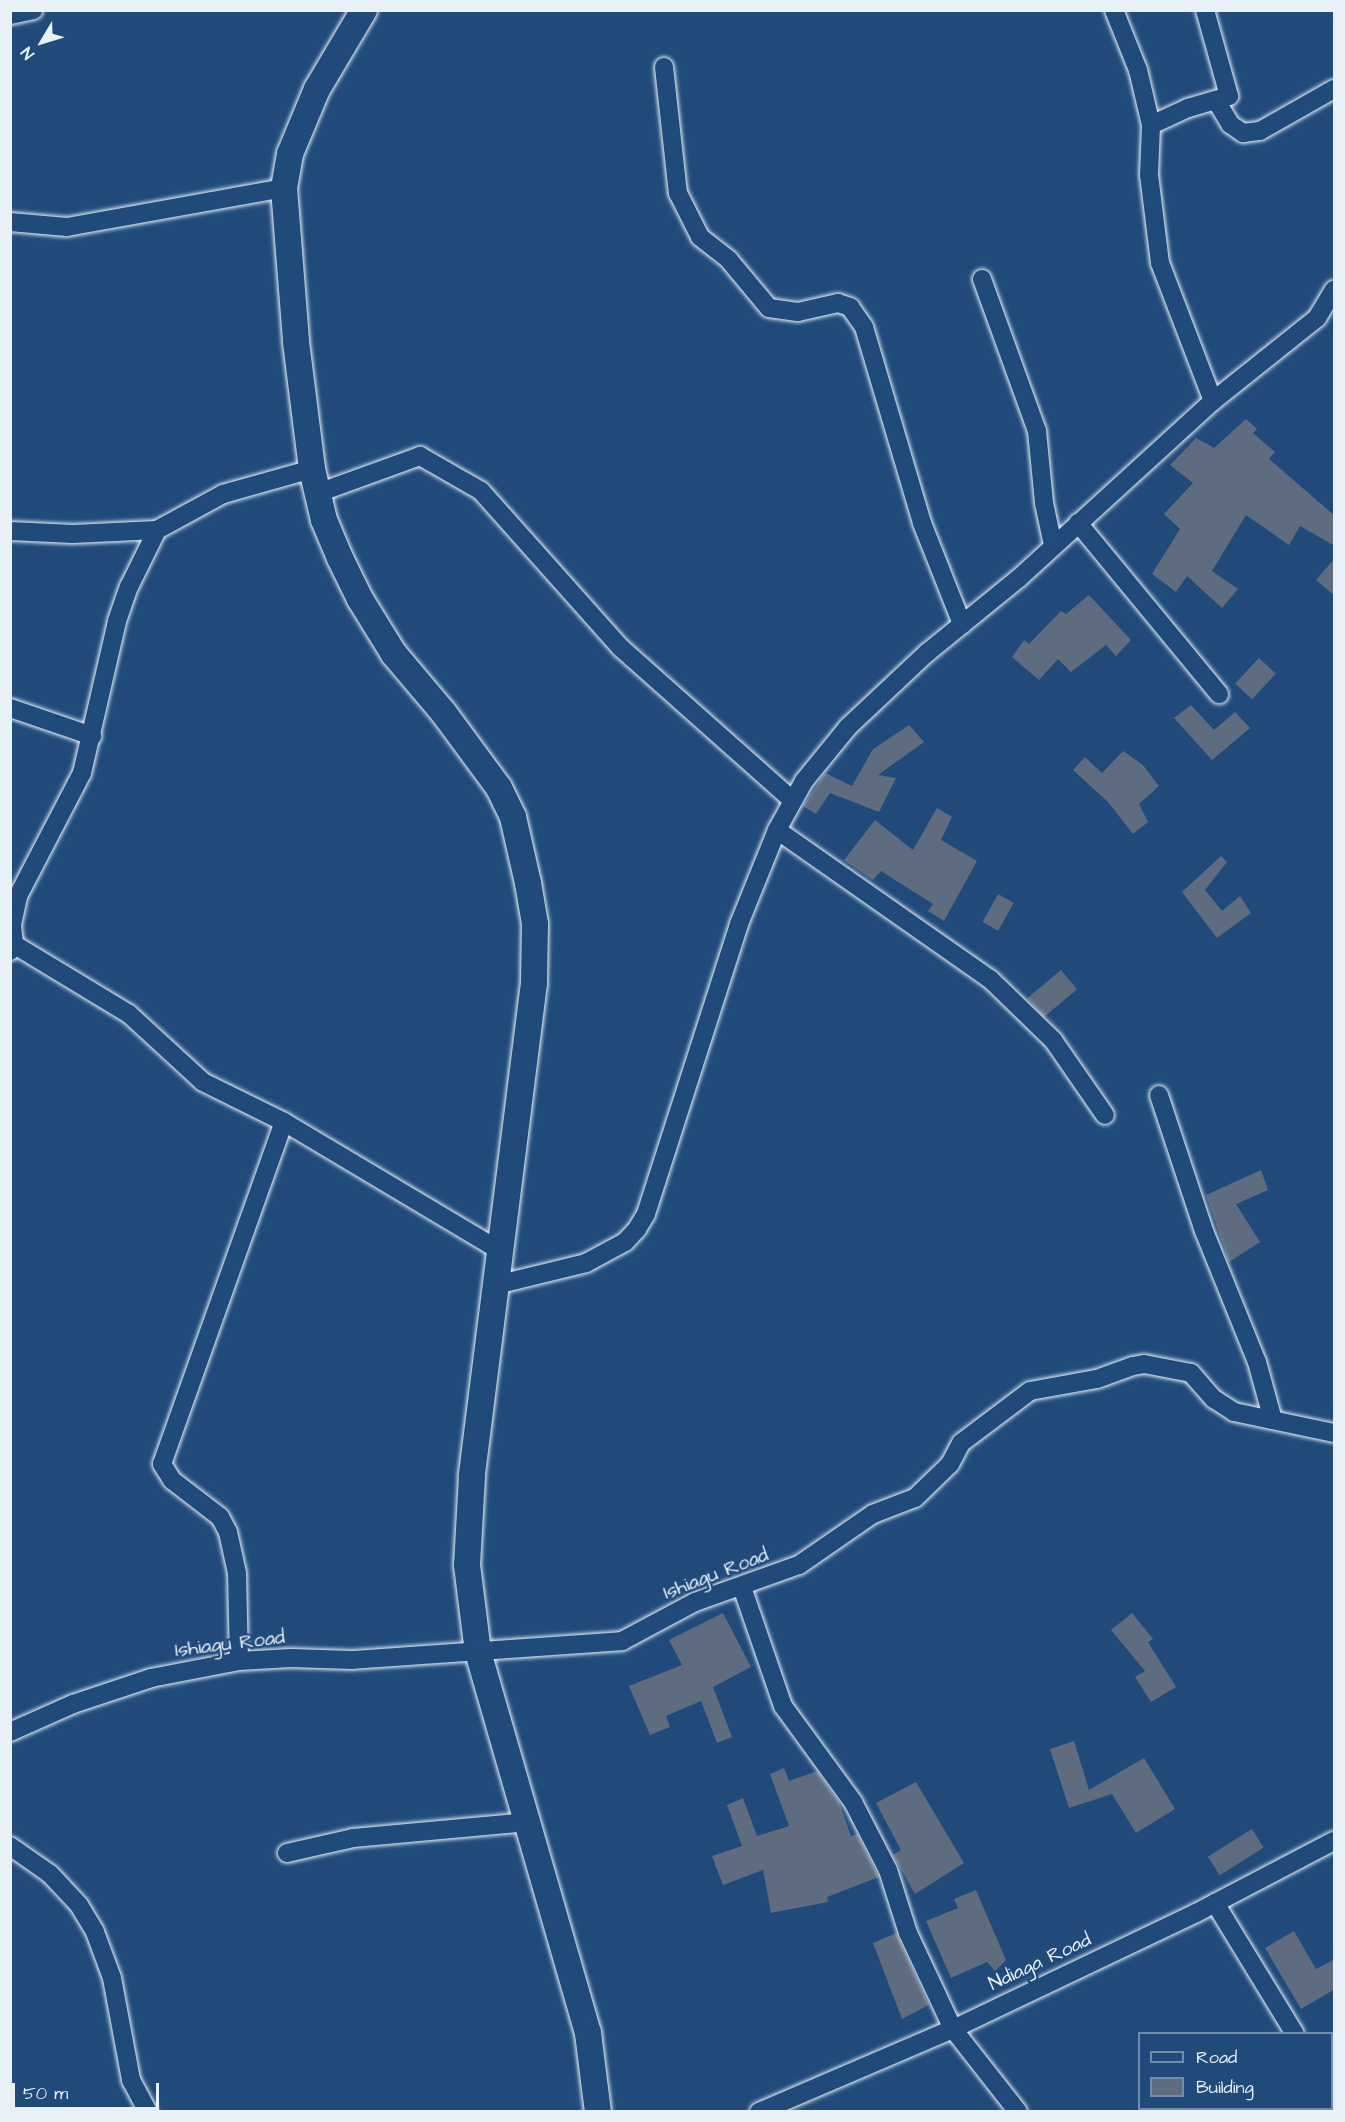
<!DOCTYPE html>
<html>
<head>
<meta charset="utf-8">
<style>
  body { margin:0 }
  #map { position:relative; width:1345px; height:2122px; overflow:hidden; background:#1f4a7a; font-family:"Architects Daughter",sans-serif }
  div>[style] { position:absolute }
  .building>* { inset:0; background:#5f6c7f; transform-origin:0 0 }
  .roads { filter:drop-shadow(0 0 2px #e8f1f8) drop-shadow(0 0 2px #e8f1f8) }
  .street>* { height:18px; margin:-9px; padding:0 9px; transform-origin:9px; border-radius:9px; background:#1f4a7a }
  .secondary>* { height:26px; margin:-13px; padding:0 13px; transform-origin:13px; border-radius:13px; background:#1f4a7a }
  span { translate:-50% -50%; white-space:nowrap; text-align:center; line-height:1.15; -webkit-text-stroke:4.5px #1f4a7a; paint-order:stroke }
  .street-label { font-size:20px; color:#e8f1f8 }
  .frame { position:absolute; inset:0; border:12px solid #e8f1f8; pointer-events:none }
  .legend { position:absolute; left:1138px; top:2032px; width:195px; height:78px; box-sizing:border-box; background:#1f4a7a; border:2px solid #6f8dac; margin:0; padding:8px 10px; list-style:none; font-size:18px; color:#e8f1f8 }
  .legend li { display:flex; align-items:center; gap:12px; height:30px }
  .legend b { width:30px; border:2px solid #6f8dac }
  .north { position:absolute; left:12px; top:12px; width:60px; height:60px; -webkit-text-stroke:4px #1f4a7a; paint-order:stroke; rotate:232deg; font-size:16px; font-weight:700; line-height:24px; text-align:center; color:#e8f1f8 }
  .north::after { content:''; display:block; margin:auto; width:21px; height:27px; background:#e8f1f8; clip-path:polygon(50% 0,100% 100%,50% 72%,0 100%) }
  .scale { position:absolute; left:12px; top:2083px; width:147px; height:27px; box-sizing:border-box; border:3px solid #e8f1f8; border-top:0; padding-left:8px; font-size:18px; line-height:21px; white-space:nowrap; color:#e8f1f8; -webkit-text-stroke:4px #1f4a7a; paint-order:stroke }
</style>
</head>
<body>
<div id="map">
  <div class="building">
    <i style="clip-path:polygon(1246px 419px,1257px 429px,1253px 433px,1275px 452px,1269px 459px,1335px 516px,1335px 546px,1300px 526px,1289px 545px,1246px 515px,1212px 571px,1238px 589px,1222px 608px,1187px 576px,1176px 592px,1152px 574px,1180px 529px,1164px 514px,1193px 483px,1170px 465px,1196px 438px,1214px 448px)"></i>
    <i style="clip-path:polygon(1335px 558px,1335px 596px,1316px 580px)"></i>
    <i style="clip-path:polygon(1089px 595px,1131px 640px,1116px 656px,1106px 645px,1071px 672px,1058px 659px,1039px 680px,1012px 657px,1024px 640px,1029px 644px,1061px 611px,1066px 614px)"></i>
    <i style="left:1259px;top:658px;width:23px;height:35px;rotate:43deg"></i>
    <i style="clip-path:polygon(1191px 705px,1214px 730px,1235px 712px,1250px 728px,1212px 760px,1174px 718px)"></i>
    <i style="clip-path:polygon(909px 725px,924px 742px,878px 775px,896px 778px,879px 812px,830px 793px,816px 814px,803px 806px,825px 773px,852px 786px,873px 749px)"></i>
    <i style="clip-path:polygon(1123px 751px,1143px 765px,1159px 786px,1139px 804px,1148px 822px,1133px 834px,1108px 802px,1073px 770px,1085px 757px,1102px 773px)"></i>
    <i style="clip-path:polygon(937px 808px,952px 817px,941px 840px,977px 861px,944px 921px,928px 911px,933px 904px,881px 871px,873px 880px,844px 860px,875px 820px,913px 850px)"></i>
    <i style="clip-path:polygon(1221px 856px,1227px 862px,1205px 890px,1222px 911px,1240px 896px,1251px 913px,1217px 938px,1182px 892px)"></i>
    <i style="left:998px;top:894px;width:18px;height:32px;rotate:29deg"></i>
    <i style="left:1061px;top:970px;width:25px;height:44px;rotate:50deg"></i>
    <i style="clip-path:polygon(1261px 1170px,1268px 1190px,1236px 1204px,1260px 1242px,1229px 1262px,1206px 1195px)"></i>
    <i style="clip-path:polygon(723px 1613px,751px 1667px,713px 1687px,732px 1737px,717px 1743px,701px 1701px,666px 1716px,670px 1727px,650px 1735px,629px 1686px,682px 1665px,669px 1640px)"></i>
    <i style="clip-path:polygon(1132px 1613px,1153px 1639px,1148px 1642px,1176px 1687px,1151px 1702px,1135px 1677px,1145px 1671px,1111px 1630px)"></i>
    <i style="clip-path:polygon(1074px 1741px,1089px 1790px,1144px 1758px,1175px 1809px,1136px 1833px,1112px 1794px,1069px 1808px,1050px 1749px)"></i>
    <i style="clip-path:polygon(784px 1768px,789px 1781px,817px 1771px,839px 1802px,851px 1836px,857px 1834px,879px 1877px,827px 1897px,828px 1902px,771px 1913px,763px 1870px,723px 1885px,712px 1856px,742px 1846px,727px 1805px,743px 1798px,757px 1836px,789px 1826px,770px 1774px)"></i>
    <i style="clip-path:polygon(916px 1782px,964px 1863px,915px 1894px,893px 1855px,901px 1850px,876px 1803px)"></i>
    <i style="left:1252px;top:1829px;width:22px;height:52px;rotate:58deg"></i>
    <i style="clip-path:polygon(976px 1890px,1006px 1960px,995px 1971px,987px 1962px,951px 1978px,926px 1921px,958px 1908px,954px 1899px)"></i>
    <i style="clip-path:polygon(1294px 1931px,1316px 1969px,1335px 1959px,1335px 1989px,1301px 2009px,1265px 1948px)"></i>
    <i style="clip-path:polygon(896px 1933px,929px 2005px,902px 2019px,873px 1943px)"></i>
  </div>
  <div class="roads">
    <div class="street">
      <i style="left:10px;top:15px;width:24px;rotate:-12deg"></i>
      <i style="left:664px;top:67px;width:127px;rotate:83.7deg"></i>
      <i style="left:678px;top:193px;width:49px;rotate:63.4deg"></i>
      <i style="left:700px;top:237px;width:37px;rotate:38deg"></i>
      <i style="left:729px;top:260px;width:62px;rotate:50.2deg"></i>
      <i style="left:769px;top:308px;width:29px;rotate:8deg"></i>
      <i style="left:798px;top:312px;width:41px;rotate:-12.7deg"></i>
      <i style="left:838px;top:303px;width:13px;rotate:18deg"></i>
      <i style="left:850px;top:307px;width:24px;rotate:55deg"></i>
      <i style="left:864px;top:327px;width:204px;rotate:73.5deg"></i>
      <i style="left:922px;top:523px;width:109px;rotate:68.4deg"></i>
      <i style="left:1217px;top:102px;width:26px;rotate:59deg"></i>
      <i style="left:1230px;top:124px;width:16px;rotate:35deg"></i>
      <i style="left:1243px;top:133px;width:17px;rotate:-7deg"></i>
      <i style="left:1260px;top:131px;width:85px;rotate:-29.6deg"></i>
      <i style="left:1151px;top:125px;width:41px;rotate:-24.7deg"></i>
      <i style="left:1188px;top:108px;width:43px;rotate:-16.3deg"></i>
      <i style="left:1229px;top:96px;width:89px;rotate:-105.6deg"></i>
      <i style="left:10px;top:222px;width:57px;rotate:5deg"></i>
      <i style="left:67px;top:227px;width:220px;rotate:-10.2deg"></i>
      <i style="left:982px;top:279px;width:162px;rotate:70.1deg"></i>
      <i style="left:1037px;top:431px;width:72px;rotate:84.4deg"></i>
      <i style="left:1044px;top:503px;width:43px;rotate:77.9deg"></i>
      <i style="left:1213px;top:401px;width:133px;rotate:-38.6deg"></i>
      <i style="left:1317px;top:318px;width:33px;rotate:-59deg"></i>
      <i style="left:318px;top:493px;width:109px;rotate:-19.9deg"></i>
      <i style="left:420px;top:456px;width:70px;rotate:29.8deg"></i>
      <i style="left:481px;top:491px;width:210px;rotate:48.3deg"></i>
      <i style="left:621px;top:648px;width:227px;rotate:41.6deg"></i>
      <i style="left:1078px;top:523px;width:222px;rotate:50.5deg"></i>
      <i style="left:10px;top:531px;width:63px;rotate:2.7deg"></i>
      <i style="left:73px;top:534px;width:84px;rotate:-2.7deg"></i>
      <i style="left:10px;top:708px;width:87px;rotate:18.9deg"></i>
      <i style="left:777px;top:830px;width:260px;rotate:35deg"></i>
      <i style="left:990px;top:979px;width:88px;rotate:44.1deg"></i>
      <i style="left:1053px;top:1040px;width:91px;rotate:55.3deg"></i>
      <i style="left:10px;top:942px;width:139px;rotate:31.2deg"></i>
      <i style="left:129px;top:1014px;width:100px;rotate:42.6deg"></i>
      <i style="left:203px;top:1082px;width:90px;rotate:26.3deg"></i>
      <i style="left:284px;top:1122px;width:252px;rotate:30.8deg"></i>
      <i style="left:10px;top:951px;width:8px;rotate:-60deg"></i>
      <i style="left:14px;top:944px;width:19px;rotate:-96deg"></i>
      <i style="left:12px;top:925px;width:30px;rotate:-78deg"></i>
      <i style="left:18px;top:896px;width:139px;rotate:-62.5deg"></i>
      <i style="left:82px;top:773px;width:156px;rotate:-77deg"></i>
      <i style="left:117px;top:621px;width:36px;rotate:-71deg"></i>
      <i style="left:129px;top:587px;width:64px;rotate:-63.8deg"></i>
      <i style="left:157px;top:530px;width:75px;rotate:-28.6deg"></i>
      <i style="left:223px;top:494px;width:92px;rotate:-15.7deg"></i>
      <i style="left:1159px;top:1095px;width:143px;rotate:71.7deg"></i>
      <i style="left:1204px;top:1231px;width:141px;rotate:68deg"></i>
      <i style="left:1257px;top:1362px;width:60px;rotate:74.6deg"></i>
      <i style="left:496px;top:1285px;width:93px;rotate:-13.7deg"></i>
      <i style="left:586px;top:1263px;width:44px;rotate:-28.3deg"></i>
      <i style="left:625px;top:1242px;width:18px;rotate:-47deg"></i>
      <i style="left:637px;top:1229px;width:17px;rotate:-59deg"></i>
      <i style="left:646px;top:1214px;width:305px;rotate:-72.2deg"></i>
      <i style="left:739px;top:924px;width:101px;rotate:-68deg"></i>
      <i style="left:777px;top:830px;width:56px;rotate:-61.1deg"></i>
      <i style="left:804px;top:781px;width:70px;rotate:-50.8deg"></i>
      <i style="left:848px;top:727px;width:110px;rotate:-43.2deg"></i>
      <i style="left:928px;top:652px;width:117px;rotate:-39.1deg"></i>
      <i style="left:1019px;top:578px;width:263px;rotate:-42.4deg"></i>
      <i style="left:1213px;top:401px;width:148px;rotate:-111deg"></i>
      <i style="left:1160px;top:263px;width:89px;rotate:-97.1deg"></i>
      <i style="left:1149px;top:175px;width:50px;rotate:-87.7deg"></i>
      <i style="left:1151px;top:125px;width:57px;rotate:-103.3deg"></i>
      <i style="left:1138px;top:70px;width:65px;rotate:-111.8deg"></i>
      <i style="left:742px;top:1587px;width:126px;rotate:71deg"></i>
      <i style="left:783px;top:1706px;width:119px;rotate:53.9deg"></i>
      <i style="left:853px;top:1802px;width:76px;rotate:62.8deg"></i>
      <i style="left:888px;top:1870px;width:66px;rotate:72.4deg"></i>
      <i style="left:908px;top:1933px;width:106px;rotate:64.9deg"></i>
      <i style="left:953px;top:2029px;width:105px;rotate:51.9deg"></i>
      <i style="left:239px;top:1661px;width:88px;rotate:-91.3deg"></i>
      <i style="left:237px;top:1573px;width:42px;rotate:-102.4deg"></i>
      <i style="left:228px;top:1532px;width:17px;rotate:-118deg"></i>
      <i style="left:220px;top:1517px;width:61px;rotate:-142.4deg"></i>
      <i style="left:172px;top:1480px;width:19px;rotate:-122deg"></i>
      <i style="left:162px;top:1464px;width:363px;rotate:-70.4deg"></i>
      <i style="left:10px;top:1732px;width:69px;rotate:-24deg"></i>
      <i style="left:73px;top:1704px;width:82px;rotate:-18.4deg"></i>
      <i style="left:151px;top:1678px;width:90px;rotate:-10.9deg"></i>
      <i style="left:239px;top:1661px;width:52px;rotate:-3.3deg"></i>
      <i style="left:291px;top:1658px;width:61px;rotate:1.9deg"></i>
      <i style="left:352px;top:1660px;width:271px;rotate:-4deg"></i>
      <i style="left:622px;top:1641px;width:83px;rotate:-28.1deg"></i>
      <i style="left:695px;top:1602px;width:110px;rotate:-19.6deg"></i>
      <i style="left:799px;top:1565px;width:90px;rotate:-34.6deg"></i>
      <i style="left:873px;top:1514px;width:45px;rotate:-20.9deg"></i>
      <i style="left:915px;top:1498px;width:49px;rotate:-44.2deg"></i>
      <i style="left:950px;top:1464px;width:24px;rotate:-62deg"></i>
      <i style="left:961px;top:1443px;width:86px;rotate:-37deg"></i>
      <i style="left:1030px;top:1391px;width:68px;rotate:-10.2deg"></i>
      <i style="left:1097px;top:1379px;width:38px;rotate:-20deg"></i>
      <i style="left:1133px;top:1366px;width:11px;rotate:-10deg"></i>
      <i style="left:1144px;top:1364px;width:48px;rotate:10.8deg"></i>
      <i style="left:1191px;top:1373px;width:35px;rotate:49deg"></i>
      <i style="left:1214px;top:1399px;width:24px;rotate:33deg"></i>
      <i style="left:1234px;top:1412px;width:102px;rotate:11.9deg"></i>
      <i style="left:10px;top:1846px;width:49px;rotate:35deg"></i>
      <i style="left:50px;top:1874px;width:42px;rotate:46.9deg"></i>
      <i style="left:79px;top:1905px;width:31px;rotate:59deg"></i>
      <i style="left:95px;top:1932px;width:49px;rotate:69.7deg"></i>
      <i style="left:112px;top:1978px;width:104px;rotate:79.4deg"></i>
      <i style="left:131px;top:2080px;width:36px;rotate:62deg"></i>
      <i style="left:287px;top:1853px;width:68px;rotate:-12.8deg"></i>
      <i style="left:353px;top:1838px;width:176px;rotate:-5.2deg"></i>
      <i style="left:1215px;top:1903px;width:153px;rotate:58.6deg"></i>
      <i style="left:1332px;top:2092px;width:5px;rotate:68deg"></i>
      <i style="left:759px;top:2112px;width:211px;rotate:-23.2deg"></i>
      <i style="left:953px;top:2029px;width:269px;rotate:-25.5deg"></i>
      <i style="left:1196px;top:1913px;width:156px;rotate:-27.6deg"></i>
    </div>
    <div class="secondary">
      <i style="left:364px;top:10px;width:92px;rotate:120.7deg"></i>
      <i style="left:317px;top:89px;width:70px;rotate:112.6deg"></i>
      <i style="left:290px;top:154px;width:35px;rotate:100deg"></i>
      <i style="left:284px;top:188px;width:154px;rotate:85.5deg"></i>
      <i style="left:296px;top:342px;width:128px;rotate:82.8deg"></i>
      <i style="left:312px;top:469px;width:52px;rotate:76.8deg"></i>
      <i style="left:324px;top:520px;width:41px;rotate:67.2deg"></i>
      <i style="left:340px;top:558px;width:46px;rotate:64deg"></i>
      <i style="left:360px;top:599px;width:65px;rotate:58.3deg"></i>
      <i style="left:394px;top:654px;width:76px;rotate:49.8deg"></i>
      <i style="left:443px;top:712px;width:94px;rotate:53.6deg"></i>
      <i style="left:499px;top:788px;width:32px;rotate:64deg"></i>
      <i style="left:513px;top:817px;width:68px;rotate:77.2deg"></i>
      <i style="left:528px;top:883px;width:42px;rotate:80.3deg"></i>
      <i style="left:535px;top:924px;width:59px;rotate:91deg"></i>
      <i style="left:534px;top:983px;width:497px;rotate:97.2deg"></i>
      <i style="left:472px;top:1476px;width:89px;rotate:93.2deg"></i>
      <i style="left:467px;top:1565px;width:88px;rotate:82.8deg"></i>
      <i style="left:478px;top:1652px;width:397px;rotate:73.9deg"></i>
      <i style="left:588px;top:2033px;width:80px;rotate:82.8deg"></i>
    </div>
  </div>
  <div class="street-label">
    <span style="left:716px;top:1574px;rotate:-21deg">Ishiagu Road</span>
    <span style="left:230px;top:1644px;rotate:-7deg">Ishiagu Road</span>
    <span style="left:1040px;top:1962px;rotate:-25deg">Ndiaga Road</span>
  </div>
  <div class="frame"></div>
  <ul class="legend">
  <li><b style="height:8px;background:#1f4a7a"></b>Road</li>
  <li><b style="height:16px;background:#5f6c7f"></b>Building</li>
  </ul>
  <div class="north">N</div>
  <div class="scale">50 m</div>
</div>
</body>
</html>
